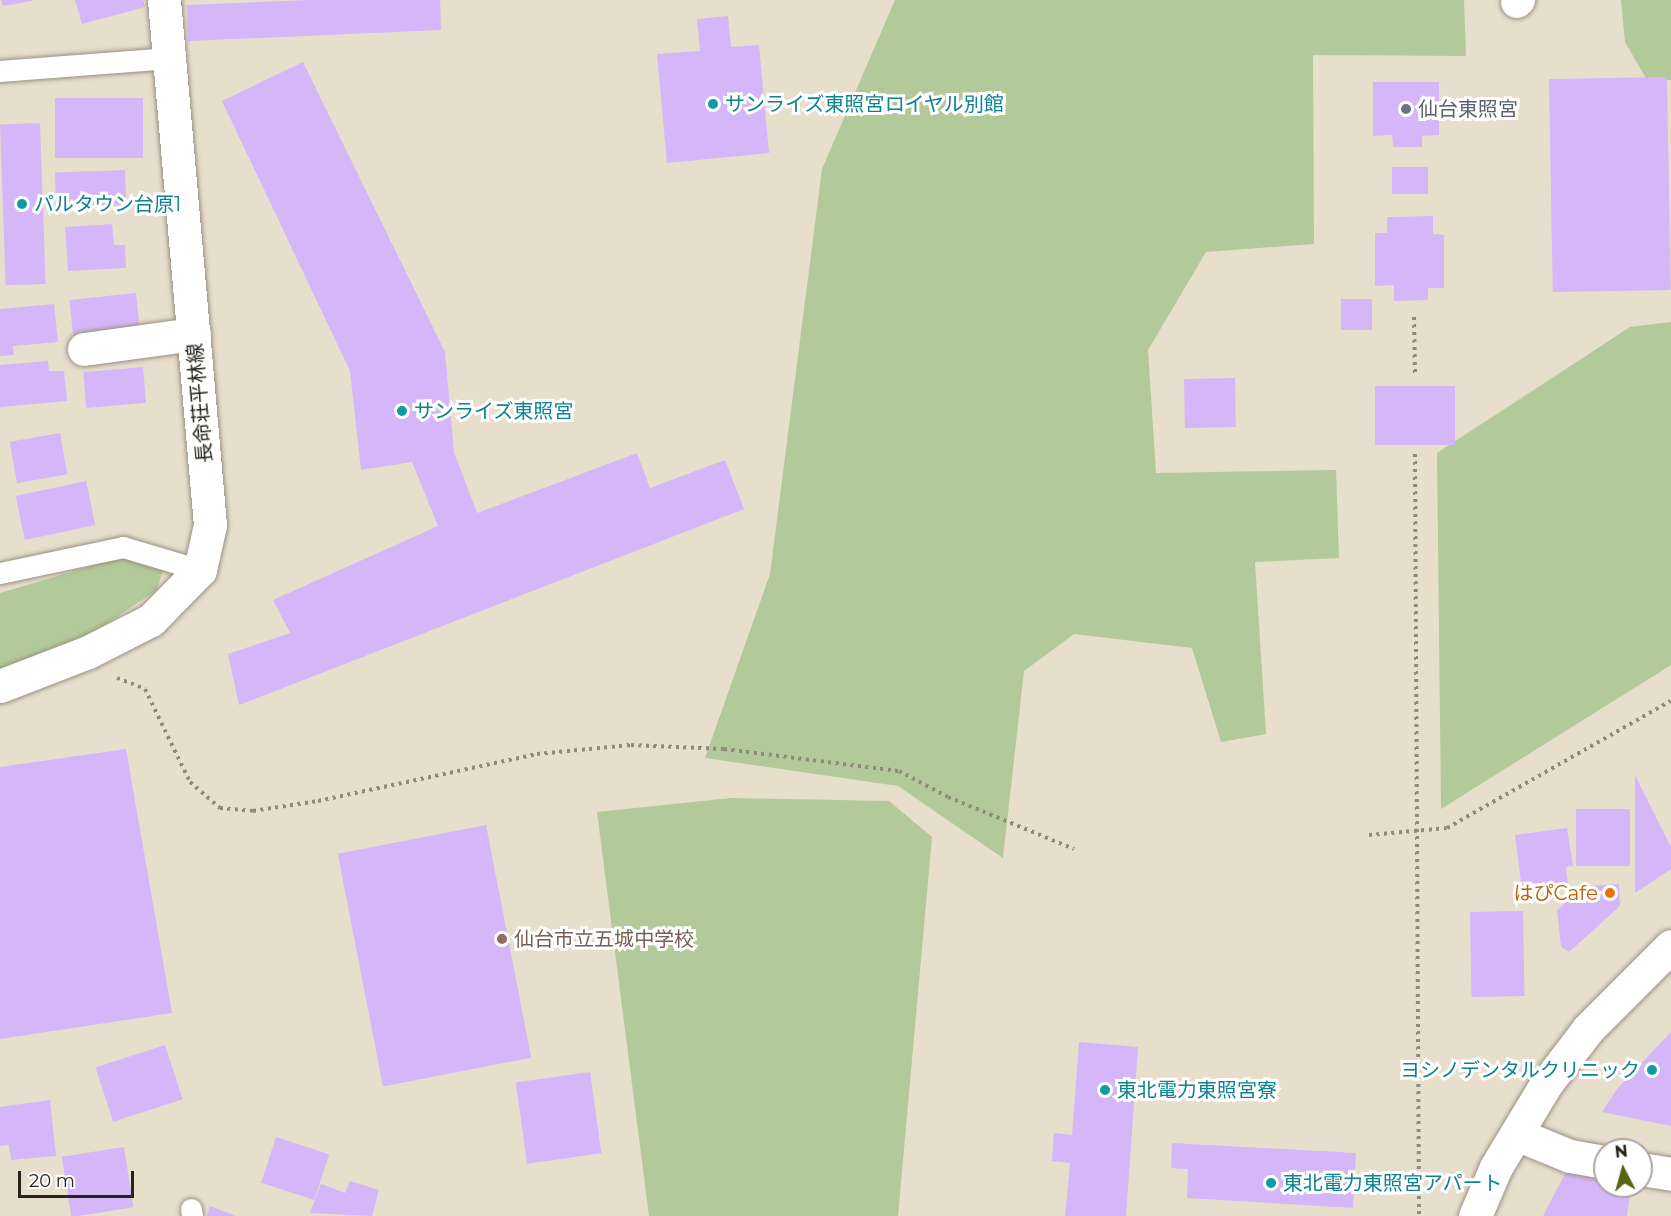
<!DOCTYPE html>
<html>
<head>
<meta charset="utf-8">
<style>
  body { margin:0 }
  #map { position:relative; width:1671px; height:1216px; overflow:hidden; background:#e7decc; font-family:Montserrat,"Noto Sans JP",sans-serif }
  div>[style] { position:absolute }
  .green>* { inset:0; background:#b2ca99 }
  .building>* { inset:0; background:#d5b7f9; transform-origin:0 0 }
  .path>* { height:4px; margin-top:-2px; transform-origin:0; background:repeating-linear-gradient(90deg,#908a7d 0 3px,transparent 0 7.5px) }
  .roads { filter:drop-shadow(0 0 2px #999181) drop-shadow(0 0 2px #999181) }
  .service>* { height:21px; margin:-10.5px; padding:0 10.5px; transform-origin:10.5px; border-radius:10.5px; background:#fff }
  .pedestrian>* { height:32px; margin:-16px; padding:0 16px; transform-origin:16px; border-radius:16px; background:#fff }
  .minor>* { height:33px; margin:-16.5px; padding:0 16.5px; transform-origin:16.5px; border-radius:16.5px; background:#fff }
  .tertiary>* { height:33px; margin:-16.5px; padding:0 16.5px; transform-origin:16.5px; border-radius:16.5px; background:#fff }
  .dots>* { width:16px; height:16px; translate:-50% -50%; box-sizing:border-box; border:3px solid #fff; border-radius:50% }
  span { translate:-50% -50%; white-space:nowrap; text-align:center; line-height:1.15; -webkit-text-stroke:6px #fff; paint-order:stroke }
  .culture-label { font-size:20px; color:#0d838f }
  .left { translate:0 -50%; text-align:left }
  .right { translate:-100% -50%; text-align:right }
  .worship-label { font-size:20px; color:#5b616d }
  .street-label { font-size:20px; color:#27241d }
  .food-label { font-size:20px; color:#c56008 }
  .education-label { font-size:20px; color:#785e54 }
  .north { position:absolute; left:1593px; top:1138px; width:60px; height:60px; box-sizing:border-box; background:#fff; border:2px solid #a9a7a5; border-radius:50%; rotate:354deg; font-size:16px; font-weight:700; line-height:24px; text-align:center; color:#27241d }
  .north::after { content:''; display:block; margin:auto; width:21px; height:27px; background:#58660d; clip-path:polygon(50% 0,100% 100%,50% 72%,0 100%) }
  .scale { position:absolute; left:18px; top:1171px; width:116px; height:27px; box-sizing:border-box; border:3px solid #27241d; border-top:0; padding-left:8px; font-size:18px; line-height:21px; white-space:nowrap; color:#27241d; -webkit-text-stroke:4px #fff; paint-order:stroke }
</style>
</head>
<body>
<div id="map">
  <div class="green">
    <i style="clip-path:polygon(895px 0,1464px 0,1466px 56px,1313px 55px,1314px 244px,1206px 252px,1148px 350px,1156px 473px,1336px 470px,1339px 558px,1255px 562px,1266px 734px,1221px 742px,1192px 648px,1074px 634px,1024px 671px,1003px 858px,898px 786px,705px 758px,770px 574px,822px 169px)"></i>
    <i style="clip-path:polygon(1621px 0,1671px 0,1671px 80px,1647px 80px,1625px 42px)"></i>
    <i style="clip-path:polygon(1671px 322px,1671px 665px,1441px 809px,1437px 453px,1630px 327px)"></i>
    <i style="clip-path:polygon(128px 555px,165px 563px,157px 590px,88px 636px,0 671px,0 593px)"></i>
    <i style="clip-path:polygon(731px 798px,889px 801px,932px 837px,898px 1216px,649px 1216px,597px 812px)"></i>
  </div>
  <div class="building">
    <i style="clip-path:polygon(1px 0,32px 0,32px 1px,3px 6px)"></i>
    <i style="clip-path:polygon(75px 0,143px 0,145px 7px,82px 24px)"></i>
    <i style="clip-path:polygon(308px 0,440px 0,441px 30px,188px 41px,187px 5px)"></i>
    <i style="clip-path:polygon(728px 16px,731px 47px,759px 45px,769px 153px,667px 163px,657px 54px,700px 51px,697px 19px)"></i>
    <i style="clip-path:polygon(303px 62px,445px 352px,454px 452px,477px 513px,637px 453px,650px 488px,725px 460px,744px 509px,239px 705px,228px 654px,290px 633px,273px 600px,438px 526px,412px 462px,361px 470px,350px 371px,222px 101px)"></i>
    <i style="left:1667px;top:77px;width:213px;height:118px;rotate:89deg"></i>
    <i style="clip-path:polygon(1373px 82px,1439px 82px,1439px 135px,1422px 136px,1422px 147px,1393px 147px,1392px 135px,1373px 136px)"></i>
    <i style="left:55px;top:98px;width:88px;height:60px"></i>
    <i style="left:40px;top:123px;width:161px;height:40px;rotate:88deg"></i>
    <i style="left:1392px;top:167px;width:36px;height:27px"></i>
    <i style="left:125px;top:170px;width:35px;height:70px;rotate:88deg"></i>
    <i style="clip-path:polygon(1433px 216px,1433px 234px,1444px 235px,1444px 288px,1428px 288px,1428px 300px,1394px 301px,1394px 285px,1375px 286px,1375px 233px,1387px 233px,1387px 217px)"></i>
    <i style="clip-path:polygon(112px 224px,114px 245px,125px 245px,126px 268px,68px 271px,65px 227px)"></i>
    <i style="left:136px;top:293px;width:36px;height:67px;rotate:84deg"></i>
    <i style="left:1372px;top:299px;width:31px;height:31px;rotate:90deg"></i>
    <i style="clip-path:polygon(54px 304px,58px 342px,13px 346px,14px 355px,0 356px,0 309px)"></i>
    <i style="clip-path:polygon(48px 361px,49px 371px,64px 371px,67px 401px,0 407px,0 365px)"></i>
    <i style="left:143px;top:367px;width:36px;height:60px;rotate:85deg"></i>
    <i style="left:1235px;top:378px;width:49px;height:51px;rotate:89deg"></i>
    <i style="left:1375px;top:386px;width:80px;height:59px"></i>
    <i style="left:60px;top:433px;width:42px;height:51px;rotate:80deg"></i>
    <i style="left:86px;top:481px;width:45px;height:72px;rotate:78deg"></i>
    <i style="clip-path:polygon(126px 749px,172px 1013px,0 1039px,0 767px)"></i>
    <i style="clip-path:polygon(1635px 775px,1671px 847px,1671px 869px,1635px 893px)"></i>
    <i style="left:1630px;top:809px;width:57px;height:54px;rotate:90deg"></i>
    <i style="left:486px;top:825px;width:237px;height:151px;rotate:79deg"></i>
    <i style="clip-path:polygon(1567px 828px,1573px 866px,1566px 867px,1568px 885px,1522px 890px,1515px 835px)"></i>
    <i style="clip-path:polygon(1619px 884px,1620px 906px,1569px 952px,1561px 947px,1557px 910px,1585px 886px)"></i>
    <i style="left:1523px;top:911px;width:85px;height:53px;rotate:89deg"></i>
    <i style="clip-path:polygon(1671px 1032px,1671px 1126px,1602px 1112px,1617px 1089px)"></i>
    <i style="clip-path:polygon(1079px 1042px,1138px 1047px,1126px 1216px,1065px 1216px,1070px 1163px,1052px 1161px,1054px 1133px,1072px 1135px)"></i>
    <i style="left:165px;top:1045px;width:57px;height:73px;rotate:72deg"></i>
    <i style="left:590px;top:1072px;width:82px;height:75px;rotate:82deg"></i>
    <i style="clip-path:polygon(50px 1100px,56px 1156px,11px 1160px,9px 1145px,0 1146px,0 1107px)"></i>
    <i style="left:276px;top:1137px;width:56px;height:48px;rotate:18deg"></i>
    <i style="clip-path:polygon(1172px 1143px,1356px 1153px,1353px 1208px,1187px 1198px,1188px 1169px,1171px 1168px)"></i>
    <i style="left:124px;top:1147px;width:61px;height:63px;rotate:81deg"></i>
    <i style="clip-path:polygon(1567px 1170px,1605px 1175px,1605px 1186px,1631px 1186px,1627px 1216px,1543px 1216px)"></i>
    <i style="clip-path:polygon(350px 1181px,379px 1190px,372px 1216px,310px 1213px,321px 1184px,345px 1193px)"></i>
    <i style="clip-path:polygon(210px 1206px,236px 1216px,207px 1216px)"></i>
  </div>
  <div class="path">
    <i style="left:1414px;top:317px;width:60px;rotate:89deg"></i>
    <i style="left:1415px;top:454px;width:762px;rotate:89.7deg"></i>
    <i style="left:117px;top:678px;width:30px;rotate:21deg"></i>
    <i style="left:145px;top:689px;width:103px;rotate:64.2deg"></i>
    <i style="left:190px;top:782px;width:40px;rotate:41deg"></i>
    <i style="left:220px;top:808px;width:33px;rotate:5deg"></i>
    <i style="left:253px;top:811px;width:66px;rotate:-8.7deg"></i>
    <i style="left:318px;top:801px;width:224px;rotate:-12.1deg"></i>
    <i style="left:537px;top:754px;width:94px;rotate:-5.5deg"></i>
    <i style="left:631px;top:745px;width:93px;rotate:2.5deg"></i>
    <i style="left:724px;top:749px;width:176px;rotate:7.2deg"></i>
    <i style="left:899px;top:771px;width:55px;rotate:28deg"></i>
    <i style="left:948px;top:797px;width:136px;rotate:22.4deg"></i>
    <i style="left:1369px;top:835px;width:78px;rotate:-5.1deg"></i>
    <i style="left:1447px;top:828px;width:257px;rotate:-29.6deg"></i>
  </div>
  <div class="roads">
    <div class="service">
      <i style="left:0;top:71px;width:169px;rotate:-4.4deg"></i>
      <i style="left:0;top:573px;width:126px;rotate:-11.9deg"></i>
      <i style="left:123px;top:547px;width:80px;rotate:16.6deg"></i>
      <i style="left:191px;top:1209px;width:7px;rotate:82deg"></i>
    </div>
    <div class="pedestrian">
      <i style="left:1517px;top:2px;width:3px;rotate:-45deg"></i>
    </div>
    <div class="minor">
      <i style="left:84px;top:349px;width:111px;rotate:-7.8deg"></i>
      <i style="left:0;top:686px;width:94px;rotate:-21.1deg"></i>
      <i style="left:88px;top:652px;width:71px;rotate:-26.9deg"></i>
      <i style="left:151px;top:620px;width:70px;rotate:-45.6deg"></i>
      <i style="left:200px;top:570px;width:46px;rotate:-77.5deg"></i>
      <i style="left:210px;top:525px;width:527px;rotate:-95.01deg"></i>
      <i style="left:1516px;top:1134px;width:58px;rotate:22.2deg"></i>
      <i style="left:1570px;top:1156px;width:36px;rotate:10deg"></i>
      <i style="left:1641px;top:1169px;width:30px;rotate:9deg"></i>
    </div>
    <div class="tertiary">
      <i style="left:1475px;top:1216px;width:53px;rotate:-66.8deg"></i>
      <i style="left:1496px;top:1167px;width:97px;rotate:-58.9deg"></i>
      <i style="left:1546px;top:1084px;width:69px;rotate:-52.6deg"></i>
      <i style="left:1588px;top:1029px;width:117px;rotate:-45deg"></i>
    </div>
  </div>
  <div class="dots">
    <i style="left:713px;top:104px;background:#0f9aa8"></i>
    <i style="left:1406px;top:109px;background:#6b7280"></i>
    <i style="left:22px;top:204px;background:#0f9aa8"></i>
    <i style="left:402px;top:411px;background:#0f9aa8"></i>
    <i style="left:1610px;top:893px;background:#e8710a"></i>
    <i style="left:502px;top:939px;background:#8d6e63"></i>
    <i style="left:1652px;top:1070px;background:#0f9aa8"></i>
    <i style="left:1105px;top:1090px;background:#0f9aa8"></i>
    <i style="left:1271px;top:1183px;background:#0f9aa8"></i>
  </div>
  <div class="culture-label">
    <span class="left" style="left:725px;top:104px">サンライズ東照宮ロイヤル別館</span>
    <span class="left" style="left:34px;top:204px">パルタウン台原1</span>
    <span class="left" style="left:414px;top:411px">サンライズ東照宮</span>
    <span class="right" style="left:1640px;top:1070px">ヨシノデンタルクリニック</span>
    <span class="left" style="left:1117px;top:1090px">東北電力東照宮寮</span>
    <span class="left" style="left:1283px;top:1183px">東北電力東照宮アパート</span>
  </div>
  <div class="worship-label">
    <span class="left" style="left:1418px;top:109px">仙台東照宮</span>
  </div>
  <div class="street-label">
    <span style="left:200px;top:403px;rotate:-95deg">長命荘平林線</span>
  </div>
  <div class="food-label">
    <span class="right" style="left:1598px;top:893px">はぴCafe</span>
  </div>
  <div class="education-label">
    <span class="left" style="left:514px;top:939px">仙台市立五城中学校</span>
  </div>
  <div class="north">N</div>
  <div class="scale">20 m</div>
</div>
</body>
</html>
